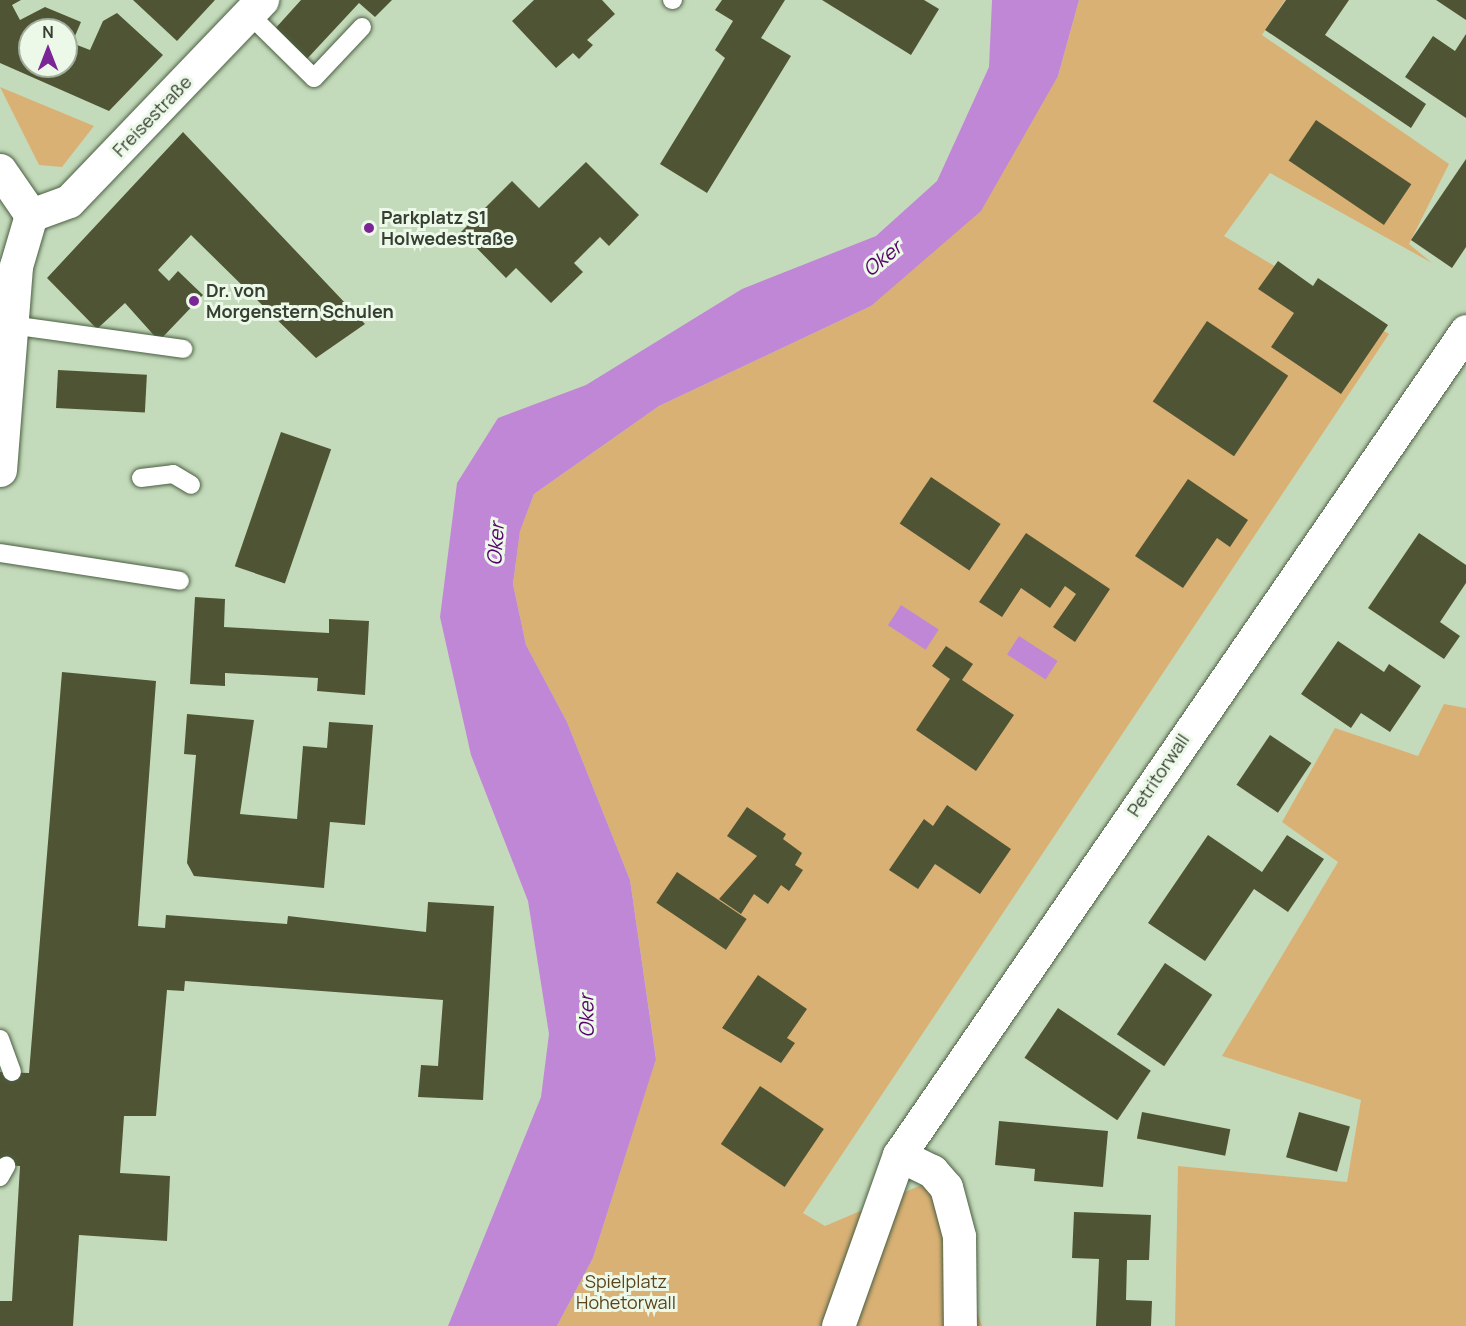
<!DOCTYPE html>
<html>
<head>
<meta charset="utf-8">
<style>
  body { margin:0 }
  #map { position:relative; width:1466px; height:1326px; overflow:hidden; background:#c4dbbb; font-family:Manrope,sans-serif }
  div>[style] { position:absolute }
  .green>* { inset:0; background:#dab175 }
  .water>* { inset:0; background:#c187d7; transform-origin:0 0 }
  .building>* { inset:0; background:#4f5534; transform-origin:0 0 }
  .roads { filter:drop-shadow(0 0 2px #4b5f43) drop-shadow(0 0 2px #4b5f43) }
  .lane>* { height:18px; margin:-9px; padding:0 9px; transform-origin:9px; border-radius:9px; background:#fff }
  .street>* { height:33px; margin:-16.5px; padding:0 16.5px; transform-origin:16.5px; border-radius:16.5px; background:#fff }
  .dots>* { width:16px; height:16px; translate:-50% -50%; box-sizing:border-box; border:3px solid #ecf8e8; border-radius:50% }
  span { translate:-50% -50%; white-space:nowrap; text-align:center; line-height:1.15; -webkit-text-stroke:6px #ecf8e8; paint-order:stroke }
  .street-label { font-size:18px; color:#363f32 }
  .poi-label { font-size:18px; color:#363f32; font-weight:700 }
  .left { translate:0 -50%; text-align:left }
  .park-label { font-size:18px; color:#5b431c }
  .water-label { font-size:20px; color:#54026a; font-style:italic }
  .north { position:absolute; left:18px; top:18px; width:60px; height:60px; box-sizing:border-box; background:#ecf8e8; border:2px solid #a3ae9f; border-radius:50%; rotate:0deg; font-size:16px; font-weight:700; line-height:24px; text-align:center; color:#363f32 }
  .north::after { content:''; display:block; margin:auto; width:21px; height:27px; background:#7b2696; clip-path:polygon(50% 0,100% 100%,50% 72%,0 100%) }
</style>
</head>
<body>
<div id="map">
  <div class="green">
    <i style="clip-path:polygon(1079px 0,1285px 0,1262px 35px,1449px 164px,1409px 244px,1432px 263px,1270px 173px,1224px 236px,1389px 334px,803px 1213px,825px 1226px,931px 1181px,982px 1326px,557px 1326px,593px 1258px,656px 1058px,630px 880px,567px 722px,526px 645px,513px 584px,520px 530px,534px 494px,659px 406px,871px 306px,1058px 76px)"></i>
    <i style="clip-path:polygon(0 87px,94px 126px,62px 167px,39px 165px)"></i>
    <i style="clip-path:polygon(1444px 704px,1466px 708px,1466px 1326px,1175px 1326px,1178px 1166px,1347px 1182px,1361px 1100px,1222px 1056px,1338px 862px,1282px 822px,1335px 728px,1418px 756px)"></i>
  </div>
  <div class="water">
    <i style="clip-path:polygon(992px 0,1079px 0,1058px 76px,981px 211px,871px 306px,659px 406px,534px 494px,520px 531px,513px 584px,526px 645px,567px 722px,630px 880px,656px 1059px,593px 1258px,557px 1326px,448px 1326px,541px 1097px,549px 1034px,528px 901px,471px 755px,440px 617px,457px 483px,498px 418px,586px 385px,742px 289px,876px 236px,937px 181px,989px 67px)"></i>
    <i style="left:901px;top:605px;width:45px;height:24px;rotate:33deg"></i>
    <i style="left:1019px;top:636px;width:46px;height:22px;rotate:33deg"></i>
  </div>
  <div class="building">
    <i style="clip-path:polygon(evenodd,0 0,21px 0,12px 5px,20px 20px,45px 7px,81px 22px,72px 43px,90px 50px,103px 21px,117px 13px,163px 55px,109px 111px,0 63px,0 0,30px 30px,66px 30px,66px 66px,30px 66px,30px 30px)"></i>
    <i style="clip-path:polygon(133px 0,215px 0,177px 41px)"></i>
    <i style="clip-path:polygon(301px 0,392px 0,375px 17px,359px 3px,305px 61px,273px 31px)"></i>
    <i style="clip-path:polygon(534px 0,602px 0,615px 14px,587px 40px,593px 45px,579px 59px,573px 53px,556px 68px,512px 21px)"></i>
    <i style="clip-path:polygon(722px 0,785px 0,761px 38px,791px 56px,707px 193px,660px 164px,725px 58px,715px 50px,733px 21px,715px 10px)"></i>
    <i style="clip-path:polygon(822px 0,924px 0,939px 9px,911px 55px)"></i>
    <i style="clip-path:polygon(1286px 0,1349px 0,1325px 35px,1426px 104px,1411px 128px,1265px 30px)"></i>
    <i style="clip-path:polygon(1436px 0,1466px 0,1466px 20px)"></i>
    <i style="clip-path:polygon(1466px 34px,1466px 118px,1405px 77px,1433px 36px,1455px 51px)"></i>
    <i style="left:1316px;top:120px;width:115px;height:49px;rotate:34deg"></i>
    <i style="clip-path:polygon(183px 132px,365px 324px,316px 358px,191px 235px,158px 270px,169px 281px,178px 271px,203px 295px,159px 341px,125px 303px,97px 329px,47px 278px)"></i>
    <i style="clip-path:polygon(1466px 159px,1466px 247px,1452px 268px,1411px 240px)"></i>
    <i style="clip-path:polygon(586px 162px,639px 215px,609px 246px,600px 237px,574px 263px,583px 272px,551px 303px,516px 268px,506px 278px,461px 232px,512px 181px,539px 208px)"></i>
    <i style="clip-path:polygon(1278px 261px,1313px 286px,1318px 278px,1388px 325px,1341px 394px,1271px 347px,1294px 313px,1258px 289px)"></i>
    <i style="left:1207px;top:321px;width:98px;height:97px;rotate:34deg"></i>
    <i style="left:58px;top:370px;width:89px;height:38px;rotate:3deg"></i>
    <i style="left:281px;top:432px;width:53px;height:142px;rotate:19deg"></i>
    <i style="left:931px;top:477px;width:84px;height:56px;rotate:34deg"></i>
    <i style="clip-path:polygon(1188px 479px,1248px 520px,1230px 547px,1217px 538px,1183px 588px,1135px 556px)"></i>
    <i style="clip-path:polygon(1026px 533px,1110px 589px,1075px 642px,1053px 627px,1076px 594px,1065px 586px,1050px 608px,1021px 588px,1002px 617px,979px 602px)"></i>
    <i style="clip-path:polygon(1419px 533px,1466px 565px,1466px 583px,1440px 622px,1460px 636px,1444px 659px,1368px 608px)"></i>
    <i style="clip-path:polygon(195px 597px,225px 599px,224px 627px,329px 633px,329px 619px,369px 621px,365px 695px,317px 691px,318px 678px,225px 673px,225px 686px,190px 684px)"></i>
    <i style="clip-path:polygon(1338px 641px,1384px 672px,1389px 664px,1421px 686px,1390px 732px,1361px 713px,1351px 728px,1301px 694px)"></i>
    <i style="clip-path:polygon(946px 646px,973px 664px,962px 680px,1014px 715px,976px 771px,916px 730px,950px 679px,932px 666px)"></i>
    <i style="clip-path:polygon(62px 672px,156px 681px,138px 926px,165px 928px,166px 915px,287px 924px,288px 916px,426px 932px,428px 902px,494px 906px,483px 1100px,418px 1097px,421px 1065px,438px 1066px,443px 1000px,185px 981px,184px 991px,167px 990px,156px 1116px,124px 1116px,120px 1173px,170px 1176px,167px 1241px,79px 1235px,73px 1326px,0 1326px,0 1301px,12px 1301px,20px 1166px,0 1165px,0 1072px,29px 1073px)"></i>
    <i style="clip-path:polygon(187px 714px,254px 720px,240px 814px,297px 819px,303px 746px,327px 748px,329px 722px,373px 725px,365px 825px,330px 822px,324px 888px,194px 876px,187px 863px,196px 755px,184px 754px)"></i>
    <i style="left:1270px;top:735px;width:50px;height:60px;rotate:34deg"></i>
    <i style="clip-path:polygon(947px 805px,1011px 849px,980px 894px,935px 864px,918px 889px,889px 870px,924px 819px,933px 826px)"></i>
    <i style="clip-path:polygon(747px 807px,786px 834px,783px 839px,802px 853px,795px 865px,803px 870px,789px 891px,781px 885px,768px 904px,754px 894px,741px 914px,719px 899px,757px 856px,727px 836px)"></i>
    <i style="clip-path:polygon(1208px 835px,1262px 872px,1287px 835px,1324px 859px,1288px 912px,1254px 889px,1205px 961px,1148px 923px)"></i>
    <i style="left:677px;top:872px;width:84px;height:37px;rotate:34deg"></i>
    <i style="left:1165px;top:963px;width:57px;height:86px;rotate:34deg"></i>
    <i style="clip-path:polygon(758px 975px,807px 1009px,787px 1038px,795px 1043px,781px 1063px,722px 1028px)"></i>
    <i style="left:1058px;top:1008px;width:112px;height:60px;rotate:34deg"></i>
    <i style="left:760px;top:1086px;width:77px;height:70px;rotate:34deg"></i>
    <i style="left:1142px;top:1112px;width:90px;height:27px;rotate:11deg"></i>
    <i style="left:1299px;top:1112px;width:53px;height:47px;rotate:16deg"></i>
    <i style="clip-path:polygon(999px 1121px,1108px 1131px,1103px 1187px,1034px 1181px,1035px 1169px,995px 1165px)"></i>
    <i style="clip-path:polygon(1074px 1212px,1151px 1215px,1149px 1260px,1127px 1260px,1126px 1300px,1152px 1301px,1151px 1326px,1096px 1326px,1099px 1259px,1072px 1258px)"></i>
  </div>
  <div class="roads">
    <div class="lane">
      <i style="left:672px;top:0;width:1px"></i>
      <i style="left:249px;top:14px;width:91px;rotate:44.6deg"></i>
      <i style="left:314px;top:78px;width:70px;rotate:-46.7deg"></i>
      <i style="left:11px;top:325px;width:174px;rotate:7.9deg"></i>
      <i style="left:141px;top:478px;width:32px;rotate:-7deg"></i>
      <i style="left:173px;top:474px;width:21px;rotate:31deg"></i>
      <i style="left:0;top:553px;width:182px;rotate:8.8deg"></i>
      <i style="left:0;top:1039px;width:35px;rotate:70deg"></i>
      <i style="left:0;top:1177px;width:13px;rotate:-61deg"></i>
    </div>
    <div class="street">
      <i style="left:0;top:170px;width:55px;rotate:55.4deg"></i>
      <i style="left:31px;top:215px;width:40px;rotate:-20.2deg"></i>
      <i style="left:69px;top:201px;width:279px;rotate:-46.2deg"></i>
      <i style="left:0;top:470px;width:205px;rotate:-85.5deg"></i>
      <i style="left:16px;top:266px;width:53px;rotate:-73.6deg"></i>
      <i style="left:899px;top:1155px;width:37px;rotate:26deg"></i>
      <i style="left:932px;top:1171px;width:21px;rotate:49deg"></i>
      <i style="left:946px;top:1187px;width:51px;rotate:75.1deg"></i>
      <i style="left:959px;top:1236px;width:90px;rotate:89.4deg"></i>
      <i style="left:838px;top:1326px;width:182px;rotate:-70.4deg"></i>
      <i style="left:899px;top:1155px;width:1000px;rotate:-55.47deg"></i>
    </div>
  </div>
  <div class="dots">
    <i style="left:369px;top:228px;background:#7b2696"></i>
    <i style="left:194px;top:301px;background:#7b2696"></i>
  </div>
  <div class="street-label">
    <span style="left:152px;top:116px;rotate:-46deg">Freisestraße</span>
    <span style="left:1158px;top:775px;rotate:-56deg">Petritorwall</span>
  </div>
  <div class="poi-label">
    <span class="left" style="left:381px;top:228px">Parkplatz S1<br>Holwedestraße</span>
    <span class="left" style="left:206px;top:301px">Dr. von<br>Morgenstern Schulen</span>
  </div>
  <div class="park-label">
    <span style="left:626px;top:1292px">Spielplatz<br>Hohetorwall</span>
  </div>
  <div class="water-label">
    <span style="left:882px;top:258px;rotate:-39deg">Oker</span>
    <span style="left:495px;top:544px;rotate:-86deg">Oker</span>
    <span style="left:586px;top:1016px;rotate:-91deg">Oker</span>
  </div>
  <div class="north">N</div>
</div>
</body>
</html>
